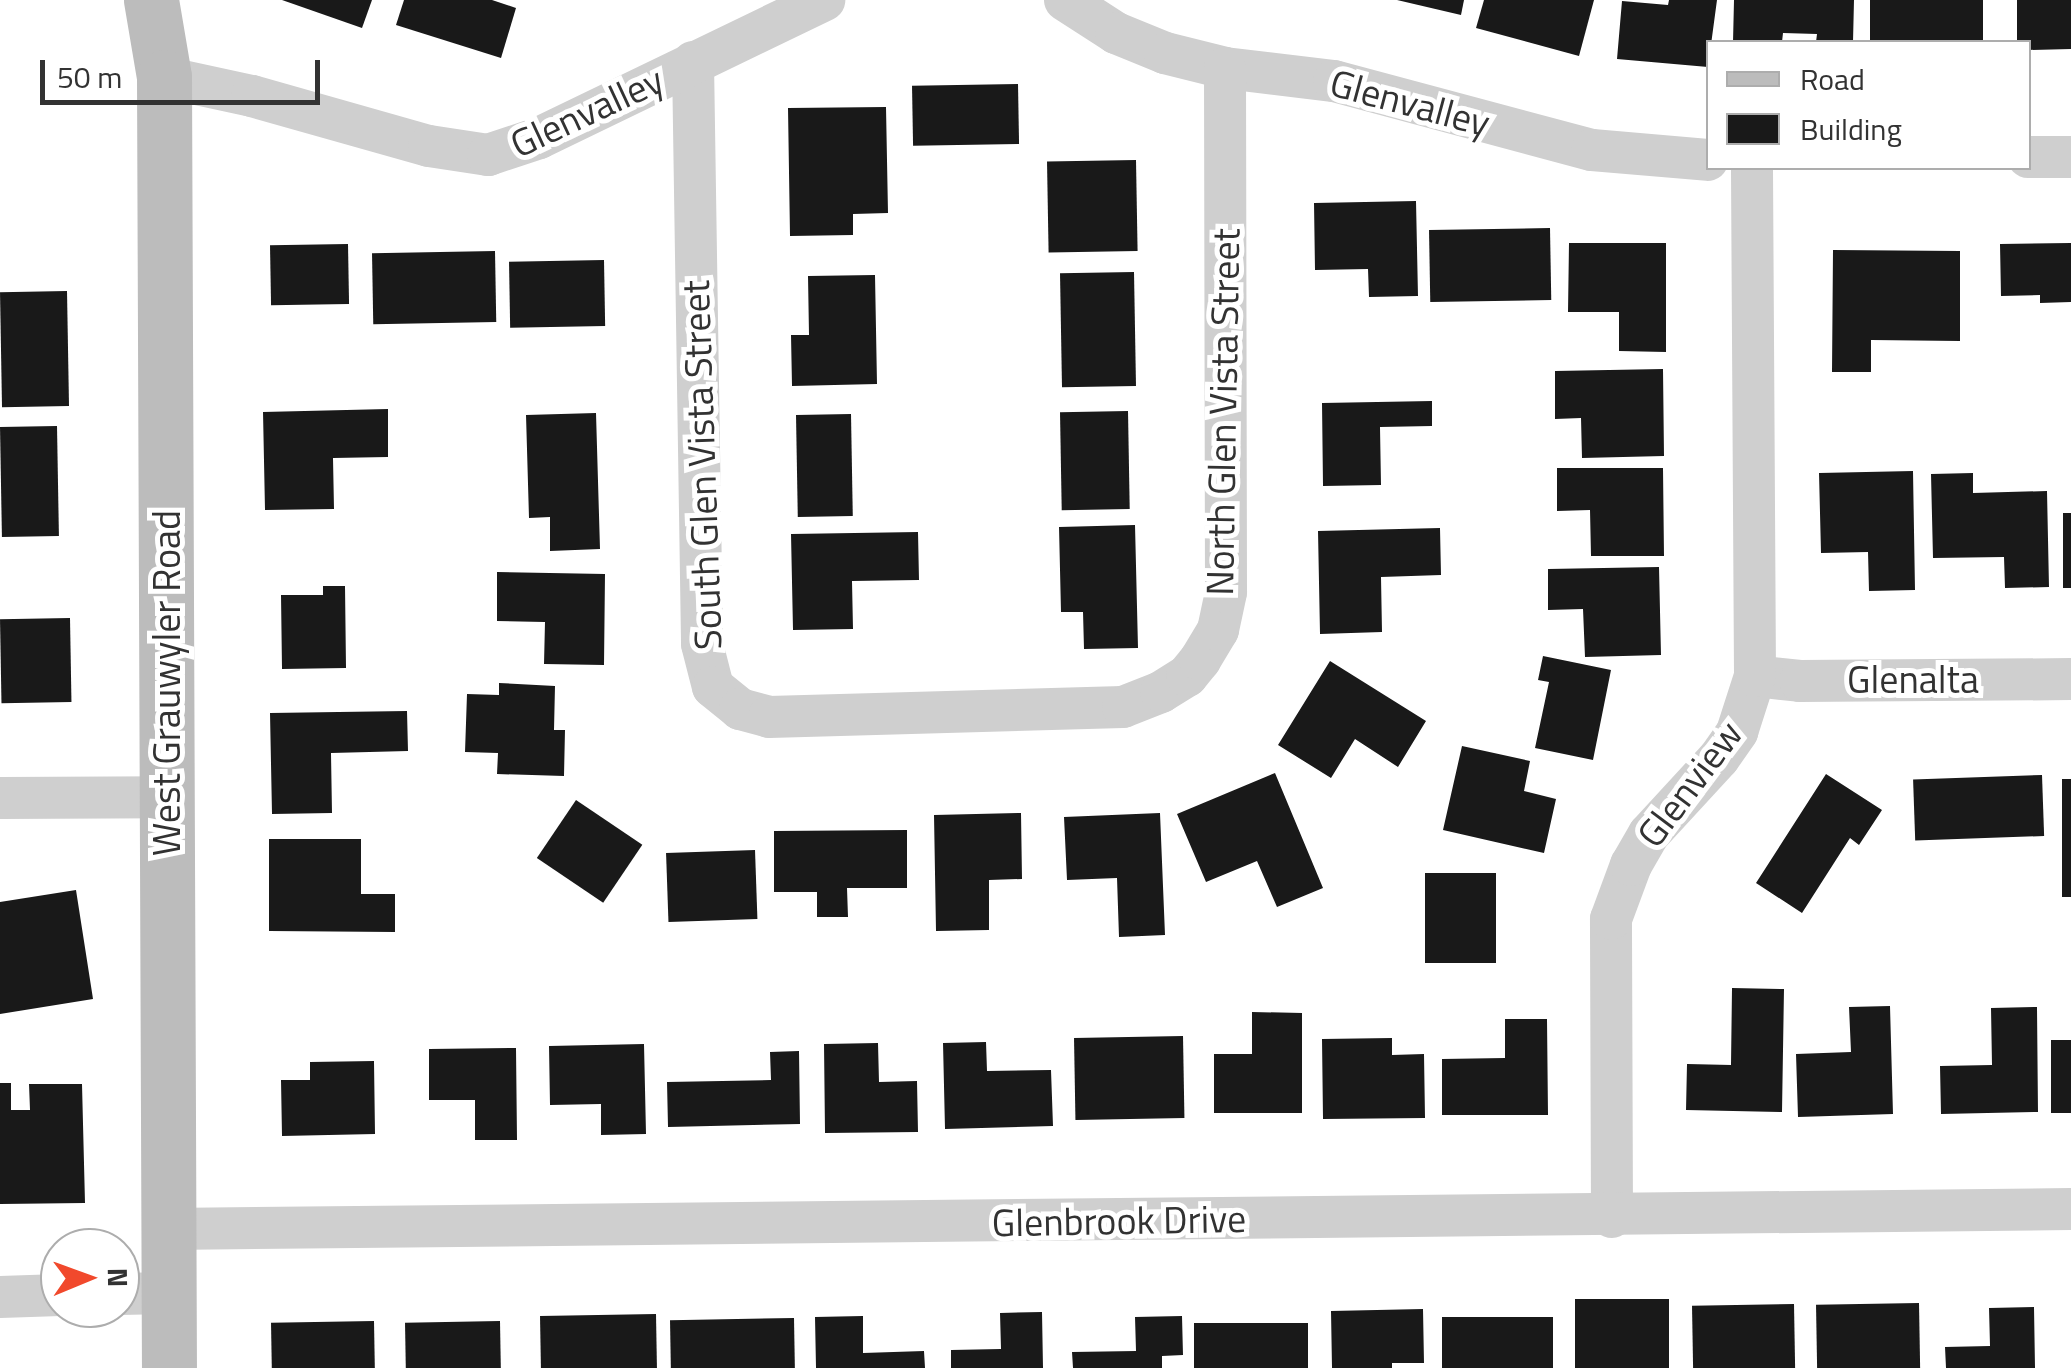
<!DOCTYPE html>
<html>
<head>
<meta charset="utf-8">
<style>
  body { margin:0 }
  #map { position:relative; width:2071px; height:1368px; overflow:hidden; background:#fff; font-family:"Titillium Web",sans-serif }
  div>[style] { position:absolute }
  .building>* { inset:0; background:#191919; transform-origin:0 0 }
  .street>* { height:42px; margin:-21px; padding:0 21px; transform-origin:21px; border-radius:21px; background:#cfcfcf }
  .secondary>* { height:55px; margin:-27.5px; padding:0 27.5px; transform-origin:27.5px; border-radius:27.5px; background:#bcbcbc }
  span { translate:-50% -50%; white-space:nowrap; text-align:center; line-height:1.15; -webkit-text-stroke:10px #fff; paint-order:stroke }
  .street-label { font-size:38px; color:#323232 }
  .legend { position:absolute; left:1706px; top:40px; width:325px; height:130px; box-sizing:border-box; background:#fff; border:2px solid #adadad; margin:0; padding:12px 18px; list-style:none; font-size:30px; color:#323232 }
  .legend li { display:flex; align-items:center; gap:20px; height:50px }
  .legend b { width:50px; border:2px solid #adadad }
  .north { position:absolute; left:40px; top:1228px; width:100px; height:100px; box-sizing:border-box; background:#fff; border:2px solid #adadad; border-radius:50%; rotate:89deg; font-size:28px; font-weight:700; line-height:40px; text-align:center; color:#323232 }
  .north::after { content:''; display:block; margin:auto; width:35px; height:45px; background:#f1492c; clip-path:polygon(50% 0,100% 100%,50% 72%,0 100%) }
  .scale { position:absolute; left:40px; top:60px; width:280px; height:45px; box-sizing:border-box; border:5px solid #323232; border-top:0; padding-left:12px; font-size:30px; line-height:35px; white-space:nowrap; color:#323232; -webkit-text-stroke:8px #fff; paint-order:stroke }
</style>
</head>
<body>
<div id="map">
  <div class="building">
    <i style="clip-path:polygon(282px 0,372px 0,362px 28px)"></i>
    <i style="clip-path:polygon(404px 0,492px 0,516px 8px,501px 58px,396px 25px)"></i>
    <i style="clip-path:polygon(1397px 0,1464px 0,1461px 15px)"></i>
    <i style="clip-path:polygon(1484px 0,1594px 0,1579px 56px,1476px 28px)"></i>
    <i style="clip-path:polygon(1669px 0,1717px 0,1708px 67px,1617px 59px,1622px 1px,1668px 5px)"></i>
    <i style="clip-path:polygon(1734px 0,1854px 0,1853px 42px,1816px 42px,1817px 34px,1783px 33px,1782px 42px,1733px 42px)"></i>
    <i style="left:1870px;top:0;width:113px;height:42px"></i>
    <i style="clip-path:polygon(2017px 0,2071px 0,2071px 49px,2028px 50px,2028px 42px,2017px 42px)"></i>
    <i style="left:1018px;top:84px;width:60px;height:106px;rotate:89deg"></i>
    <i style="clip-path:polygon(886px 107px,888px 213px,853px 214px,853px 235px,790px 236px,788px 108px)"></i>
    <i style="left:1136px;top:160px;width:91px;height:89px;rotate:89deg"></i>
    <i style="clip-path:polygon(1416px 201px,1418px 296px,1369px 297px,1368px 269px,1315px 270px,1314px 203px)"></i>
    <i style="left:1550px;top:228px;width:72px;height:121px;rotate:89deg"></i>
    <i style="clip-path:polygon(1569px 243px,1666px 243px,1666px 352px,1619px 351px,1619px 312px,1568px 312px)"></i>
    <i style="clip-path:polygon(2071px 243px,2071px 302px,2040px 303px,2040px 295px,2001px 296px,2000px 244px)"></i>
    <i style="left:348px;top:244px;width:60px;height:78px;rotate:89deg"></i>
    <i style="clip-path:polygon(1833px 250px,1960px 251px,1960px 341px,1871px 340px,1871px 372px,1832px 372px)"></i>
    <i style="left:495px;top:251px;width:71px;height:123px;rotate:89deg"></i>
    <i style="left:604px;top:260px;width:66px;height:95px;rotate:89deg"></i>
    <i style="left:1134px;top:272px;width:114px;height:74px;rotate:89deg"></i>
    <i style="clip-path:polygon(875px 275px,877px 384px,792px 386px,791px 335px,809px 335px,808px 276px)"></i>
    <i style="left:67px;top:291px;width:115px;height:67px;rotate:89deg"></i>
    <i style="clip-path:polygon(1663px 369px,1664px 456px,1582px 458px,1581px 418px,1555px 419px,1555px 371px)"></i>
    <i style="clip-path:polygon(1432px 401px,1432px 426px,1380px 427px,1381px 485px,1323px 486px,1322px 403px)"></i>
    <i style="clip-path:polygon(388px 409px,388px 457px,333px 458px,334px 509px,265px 510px,263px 412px)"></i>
    <i style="left:1128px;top:411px;width:98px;height:68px;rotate:89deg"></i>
    <i style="clip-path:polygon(596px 413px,600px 549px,550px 551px,550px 517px,529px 518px,526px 415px)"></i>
    <i style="left:851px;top:414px;width:102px;height:55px;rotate:89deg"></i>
    <i style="left:57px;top:426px;width:110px;height:57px;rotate:89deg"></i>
    <i style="clip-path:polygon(1557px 468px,1663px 468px,1664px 556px,1591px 556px,1590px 510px,1557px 511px)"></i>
    <i style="clip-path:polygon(1913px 471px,1915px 590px,1869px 591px,1868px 552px,1821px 553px,1819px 473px)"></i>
    <i style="clip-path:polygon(1973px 473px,1973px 493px,2047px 491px,2049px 587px,2005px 588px,2004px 557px,1933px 558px,1931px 474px)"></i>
    <i style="left:2063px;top:513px;width:8px;height:75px"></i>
    <i style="clip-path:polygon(1135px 525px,1138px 648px,1084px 649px,1083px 612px,1061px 612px,1059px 527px)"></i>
    <i style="clip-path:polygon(1440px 528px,1441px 575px,1381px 577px,1382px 632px,1320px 634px,1318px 531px)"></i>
    <i style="clip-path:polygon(918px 532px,919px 580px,852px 581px,853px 629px,793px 630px,791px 534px)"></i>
    <i style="clip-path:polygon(1659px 567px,1661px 655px,1585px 657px,1583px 609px,1548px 610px,1548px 569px)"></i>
    <i style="clip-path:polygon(497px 572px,605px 574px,604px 665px,544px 664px,545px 622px,497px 621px)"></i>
    <i style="clip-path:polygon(323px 586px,345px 586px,346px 668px,282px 669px,281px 595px,323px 595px)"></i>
    <i style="left:70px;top:618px;width:84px;height:70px;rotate:89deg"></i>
    <i style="clip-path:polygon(1543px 656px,1611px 670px,1593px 760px,1535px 748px,1549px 682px,1538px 680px)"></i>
    <i style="clip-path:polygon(1330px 661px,1426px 721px,1398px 767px,1355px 739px,1331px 778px,1278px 745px)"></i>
    <i style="clip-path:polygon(499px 683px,555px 686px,554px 730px,565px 730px,564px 776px,497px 774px,498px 753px,465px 752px,467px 694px,499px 695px)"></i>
    <i style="clip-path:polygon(407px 711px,408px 751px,331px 753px,332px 813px,272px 814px,270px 713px)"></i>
    <i style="clip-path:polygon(1462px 746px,1530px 761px,1524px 791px,1556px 799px,1544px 853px,1443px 830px)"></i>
    <i style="clip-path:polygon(1275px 773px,1323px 888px,1277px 907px,1257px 861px,1206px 882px,1177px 814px)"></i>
    <i style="clip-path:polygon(1826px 774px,1882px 810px,1859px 845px,1850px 838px,1802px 913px,1756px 883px)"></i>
    <i style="left:2042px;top:775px;width:61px;height:129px;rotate:88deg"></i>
    <i style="left:2062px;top:779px;width:9px;height:118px"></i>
    <i style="left:576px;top:800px;width:80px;height:70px;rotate:34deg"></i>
    <i style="clip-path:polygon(1021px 813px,1022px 879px,989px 880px,989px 930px,936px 931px,934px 815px)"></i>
    <i style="clip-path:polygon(1160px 813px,1165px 935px,1119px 937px,1117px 878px,1067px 880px,1064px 817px)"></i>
    <i style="clip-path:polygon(907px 830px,907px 888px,847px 888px,848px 917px,817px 917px,817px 892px,774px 892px,774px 831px)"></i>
    <i style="clip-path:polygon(269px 839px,361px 839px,361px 894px,395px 894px,395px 932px,269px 931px)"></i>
    <i style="left:755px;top:850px;width:69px;height:89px;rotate:88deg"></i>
    <i style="left:1425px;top:873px;width:71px;height:90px"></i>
    <i style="clip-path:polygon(76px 890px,93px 999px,0 1014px,0 902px)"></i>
    <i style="clip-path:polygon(1732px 988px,1784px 989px,1782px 1112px,1686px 1110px,1687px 1064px,1731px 1065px)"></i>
    <i style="clip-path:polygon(1890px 1006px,1893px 1114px,1798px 1117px,1796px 1054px,1851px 1052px,1849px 1007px)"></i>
    <i style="clip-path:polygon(2037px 1007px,2038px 1112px,1941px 1114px,1940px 1066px,1992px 1065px,1991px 1008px)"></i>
    <i style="clip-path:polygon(1252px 1012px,1302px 1013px,1302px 1113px,1214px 1113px,1214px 1054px,1252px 1054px)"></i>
    <i style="clip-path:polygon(1505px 1019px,1547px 1019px,1548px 1115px,1442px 1115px,1442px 1059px,1505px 1058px)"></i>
    <i style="left:1183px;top:1036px;width:82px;height:109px;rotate:89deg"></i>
    <i style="clip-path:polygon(1392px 1038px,1392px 1055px,1424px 1054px,1425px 1118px,1323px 1119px,1322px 1039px)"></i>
    <i style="left:2071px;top:1040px;width:73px;height:20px;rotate:90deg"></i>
    <i style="clip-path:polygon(986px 1042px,987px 1071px,1051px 1070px,1053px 1126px,945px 1129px,943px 1043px)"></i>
    <i style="clip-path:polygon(878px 1043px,879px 1082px,917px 1081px,918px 1132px,825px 1133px,824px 1044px)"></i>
    <i style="clip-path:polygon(644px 1044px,646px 1134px,601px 1135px,601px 1104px,550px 1105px,549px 1046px)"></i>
    <i style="clip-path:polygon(516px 1048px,517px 1140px,475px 1140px,475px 1100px,429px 1100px,429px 1049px)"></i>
    <i style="clip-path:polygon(799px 1051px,800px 1124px,668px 1127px,667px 1082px,771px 1080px,770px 1052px)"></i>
    <i style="clip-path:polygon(374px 1061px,375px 1134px,282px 1136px,281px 1080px,310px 1080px,310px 1062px)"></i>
    <i style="clip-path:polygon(0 1083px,11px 1083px,11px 1110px,30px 1110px,29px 1084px,82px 1084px,85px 1203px,0 1204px)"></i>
    <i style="left:1575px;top:1299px;width:94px;height:69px"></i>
    <i style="left:1919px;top:1303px;width:65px;height:103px;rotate:89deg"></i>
    <i style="left:1794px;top:1304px;width:64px;height:102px;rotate:89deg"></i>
    <i style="clip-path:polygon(2034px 1307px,2035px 1368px,1946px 1368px,1945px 1347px,1990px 1346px,1989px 1308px)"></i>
    <i style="clip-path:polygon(1423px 1309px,1424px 1363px,1392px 1363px,1392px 1368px,1332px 1368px,1331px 1311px)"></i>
    <i style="clip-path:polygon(1042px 1312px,1043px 1368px,951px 1368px,951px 1350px,1001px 1349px,1000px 1313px)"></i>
    <i style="left:656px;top:1314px;width:54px;height:116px;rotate:89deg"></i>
    <i style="clip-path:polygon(863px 1316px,863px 1353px,924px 1351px,925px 1368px,816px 1368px,815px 1317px)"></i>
    <i style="clip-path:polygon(1182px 1316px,1183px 1355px,1162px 1356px,1162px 1368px,1073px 1368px,1072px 1352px,1136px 1351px,1135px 1317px)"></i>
    <i style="left:1553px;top:1317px;width:51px;height:111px;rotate:90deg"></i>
    <i style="left:794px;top:1318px;width:50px;height:124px;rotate:89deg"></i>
    <i style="left:374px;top:1321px;width:47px;height:103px;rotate:89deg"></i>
    <i style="left:500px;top:1321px;width:47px;height:95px;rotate:89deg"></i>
    <i style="left:1308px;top:1323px;width:45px;height:114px;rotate:90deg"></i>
  </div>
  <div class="street">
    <i style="left:1065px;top:0;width:61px;rotate:32.9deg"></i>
    <i style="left:1116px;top:33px;width:53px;rotate:22.2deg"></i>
    <i style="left:1165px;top:53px;width:62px;rotate:14deg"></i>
    <i style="left:1225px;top:68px;width:110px;rotate:6.8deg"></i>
    <i style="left:1334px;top:81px;width:267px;rotate:15deg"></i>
    <i style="left:1592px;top:150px;width:116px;rotate:4.9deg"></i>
    <i style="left:693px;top:62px;width:582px;rotate:89.11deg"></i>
    <i style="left:702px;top:644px;width:44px;rotate:75.7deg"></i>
    <i style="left:713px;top:687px;width:35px;rotate:39deg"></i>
    <i style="left:740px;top:709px;width:30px;rotate:15deg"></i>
    <i style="left:769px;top:717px;width:354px;rotate:-1.6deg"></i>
    <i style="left:1123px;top:707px;width:41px;rotate:-21.5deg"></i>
    <i style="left:1161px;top:692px;width:31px;rotate:-32deg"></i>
    <i style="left:1187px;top:676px;width:21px;rotate:-51deg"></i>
    <i style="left:1200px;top:660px;width:35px;rotate:-59deg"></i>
    <i style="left:1218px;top:630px;width:39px;rotate:-78deg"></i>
    <i style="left:1226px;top:592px;width:524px;rotate:-90.11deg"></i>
    <i style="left:164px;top:77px;width:90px;rotate:12.2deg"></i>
    <i style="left:252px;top:96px;width:184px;rotate:15.8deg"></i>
    <i style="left:429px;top:146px;width:60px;rotate:8.7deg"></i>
    <i style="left:488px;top:155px;width:54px;rotate:-18.4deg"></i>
    <i style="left:539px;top:138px;width:317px;rotate:-25.8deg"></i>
    <i style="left:2028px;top:157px;width:43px"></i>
    <i style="left:1755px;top:676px;width:45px;rotate:6.3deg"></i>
    <i style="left:1800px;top:681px;width:271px;rotate:-0.4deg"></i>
    <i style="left:0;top:798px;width:167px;rotate:-0.3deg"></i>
    <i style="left:1612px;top:1217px;width:298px;rotate:-90.2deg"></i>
    <i style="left:1611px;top:919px;width:58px;rotate:-69.7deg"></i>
    <i style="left:1631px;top:865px;width:36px;rotate:-60deg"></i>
    <i style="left:1649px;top:834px;width:103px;rotate:-47.4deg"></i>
    <i style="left:1719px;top:758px;width:32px;rotate:-55deg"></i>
    <i style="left:1737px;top:732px;width:59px;rotate:-72.2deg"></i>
    <i style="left:1755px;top:676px;width:508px;rotate:-90.34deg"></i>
    <i style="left:167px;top:1229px;width:1904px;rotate:-0.6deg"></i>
    <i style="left:120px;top:1294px;width:48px;rotate:-1.2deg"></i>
    <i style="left:0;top:1297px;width:60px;rotate:-1.9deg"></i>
  </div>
  <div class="secondary">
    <i style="left:151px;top:0;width:78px;rotate:80.4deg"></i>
    <i style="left:164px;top:77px;width:1291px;rotate:89.78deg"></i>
  </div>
  <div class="street-label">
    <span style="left:1410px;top:103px;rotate:15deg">Glenvalley</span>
    <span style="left:587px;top:112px;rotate:-25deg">Glenvalley</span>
    <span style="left:1223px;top:412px;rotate:-89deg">North Glen Vista Street</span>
    <span style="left:702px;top:465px;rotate:-92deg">South Glen Vista Street</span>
    <span style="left:1913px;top:680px">Glenalta</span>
    <span style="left:167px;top:683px;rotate:-90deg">West Grauwyler Road</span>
    <span style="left:1690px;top:784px;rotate:-53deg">Glenview</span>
    <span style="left:1119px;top:1221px;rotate:-1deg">Glenbrook Drive</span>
  </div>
  <ul class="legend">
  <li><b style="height:12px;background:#bcbcbc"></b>Road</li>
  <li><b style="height:28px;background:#191919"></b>Building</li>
  </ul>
  <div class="north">N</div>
  <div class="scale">50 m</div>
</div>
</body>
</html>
